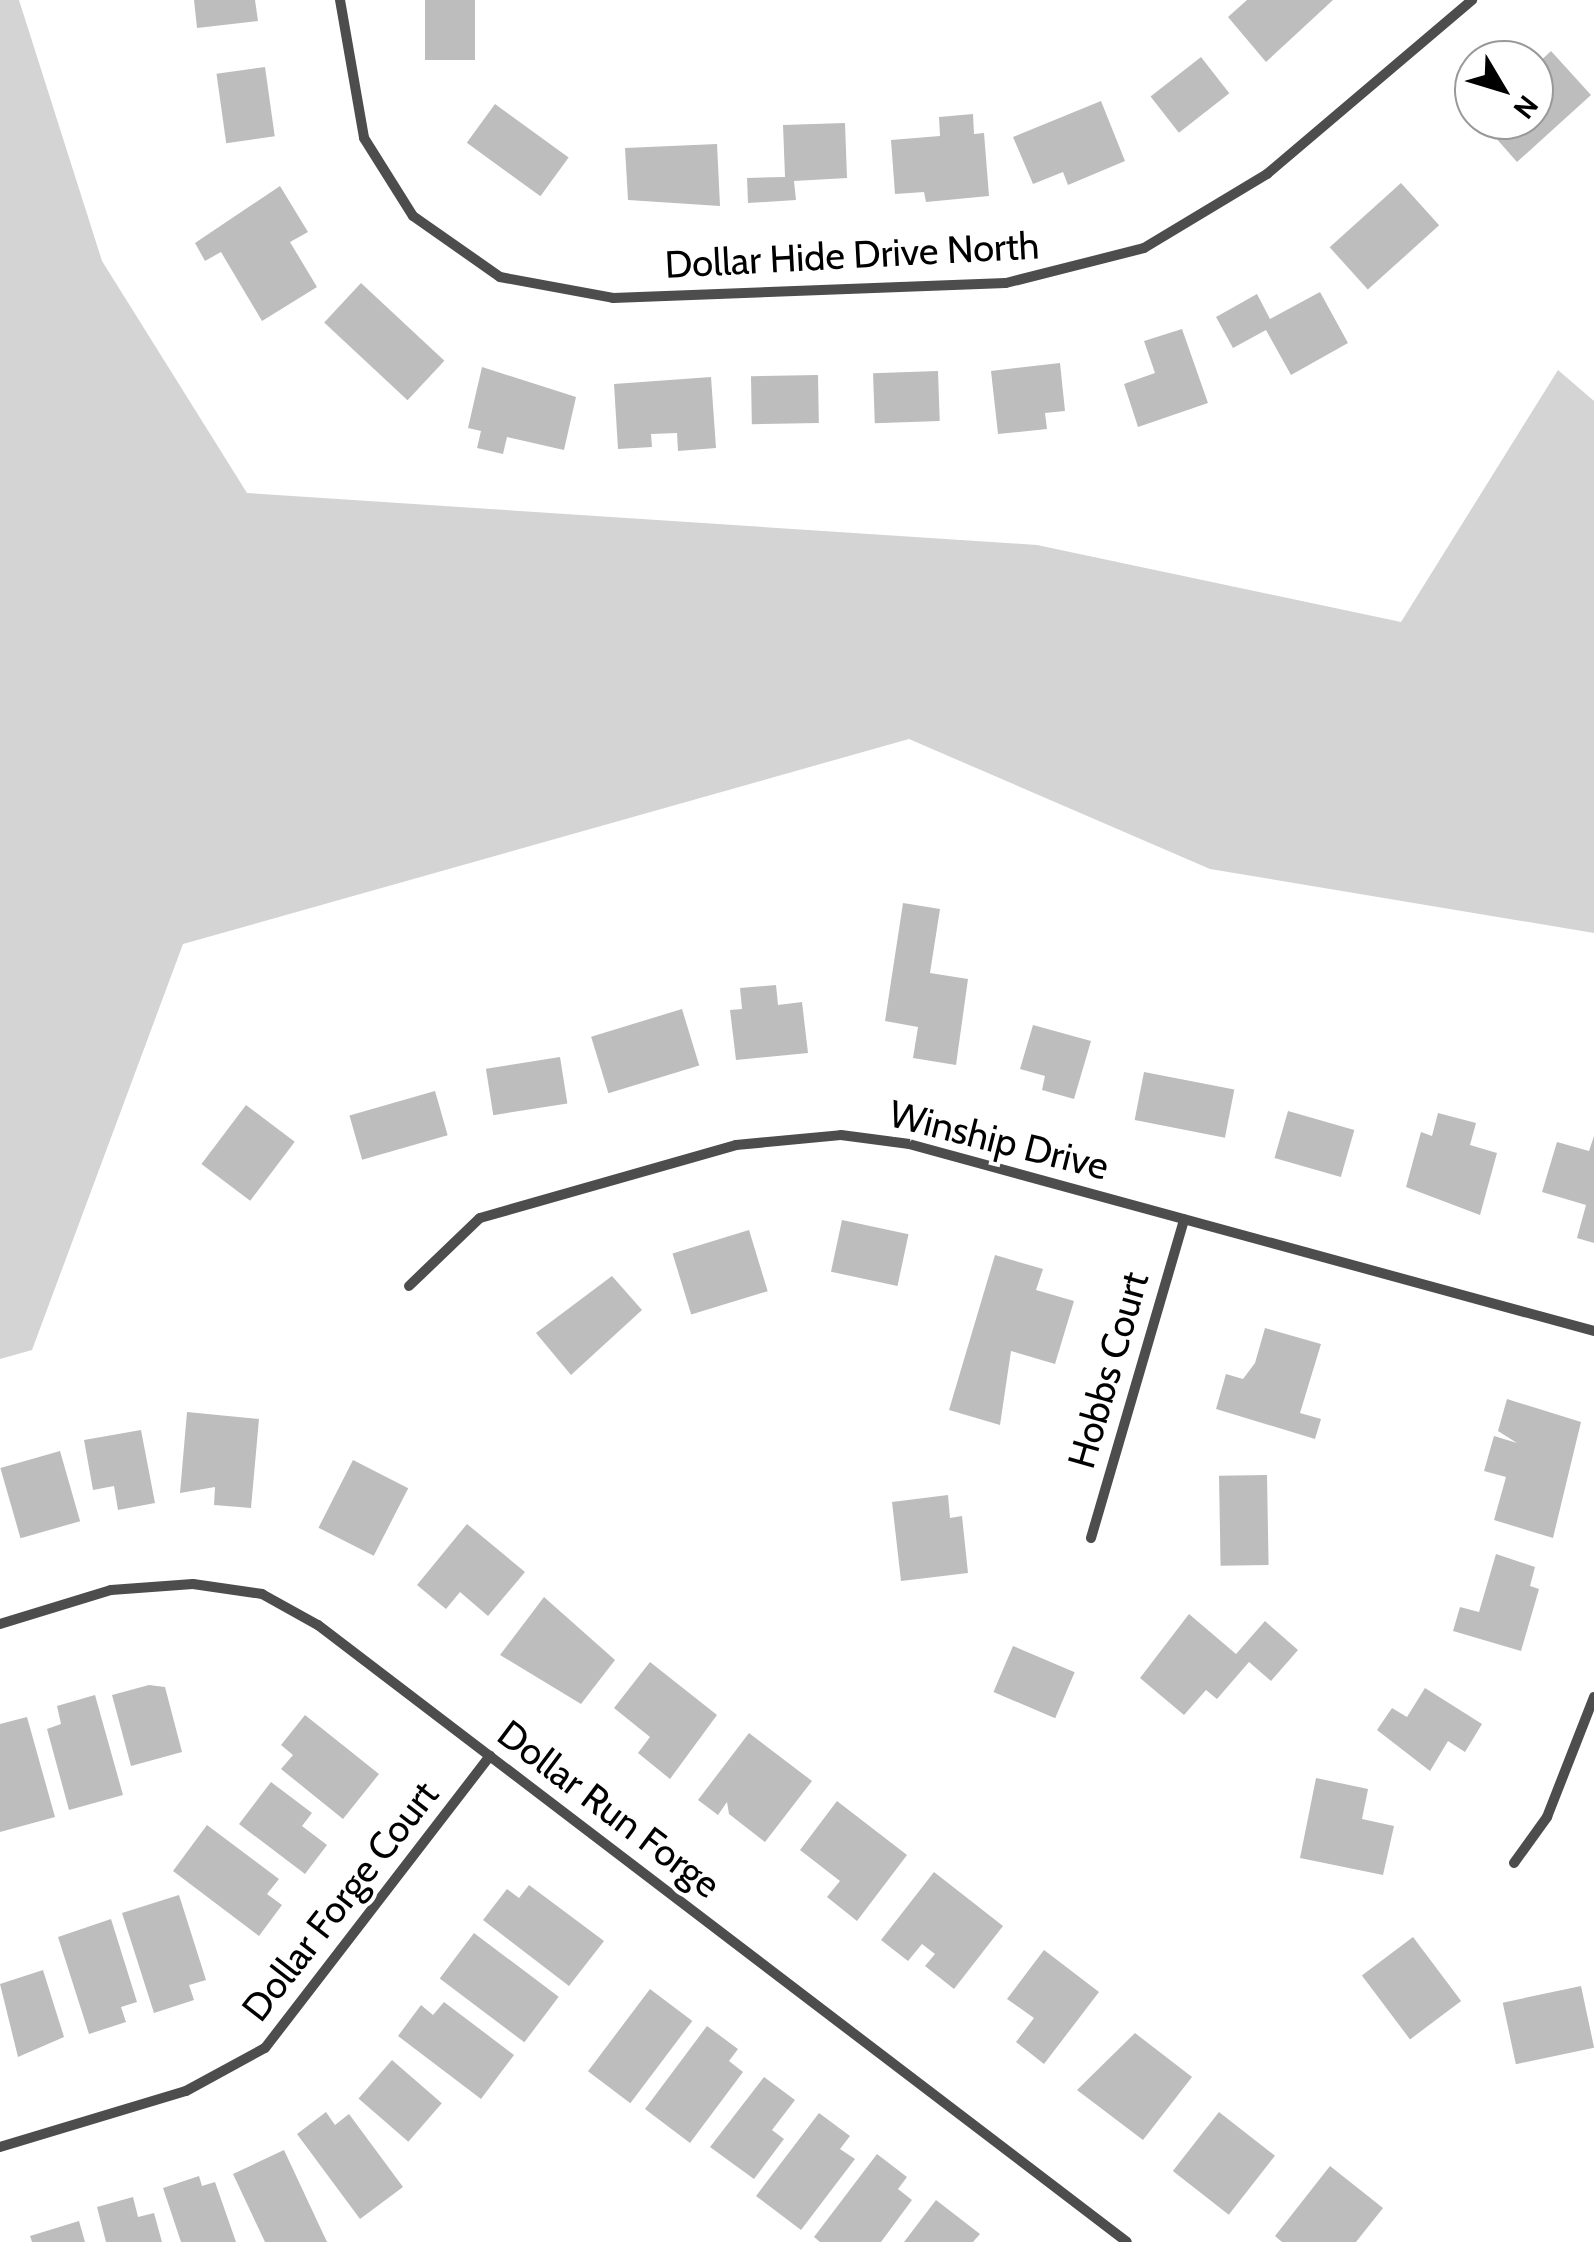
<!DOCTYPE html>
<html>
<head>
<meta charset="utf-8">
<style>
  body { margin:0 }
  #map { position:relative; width:1594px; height:2242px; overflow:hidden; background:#fff; font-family:Cabin,sans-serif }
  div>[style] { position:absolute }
  .green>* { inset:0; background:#d4d4d4 }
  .building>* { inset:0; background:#bdbdbd; transform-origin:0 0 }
  .street>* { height:10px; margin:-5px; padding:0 5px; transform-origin:5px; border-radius:5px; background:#4d4d4d }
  span { translate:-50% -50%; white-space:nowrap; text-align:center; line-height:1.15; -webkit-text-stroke:8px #fff; paint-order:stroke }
  .street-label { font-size:38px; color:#000 }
  .north { position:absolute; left:1454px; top:40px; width:100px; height:100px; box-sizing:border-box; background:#fff; border:2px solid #999; border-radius:50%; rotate:128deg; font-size:28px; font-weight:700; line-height:40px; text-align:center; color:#000 }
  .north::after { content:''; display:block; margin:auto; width:35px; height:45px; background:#000; clip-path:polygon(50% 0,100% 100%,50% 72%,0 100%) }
</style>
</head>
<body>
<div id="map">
  <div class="green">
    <i style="clip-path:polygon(0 0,19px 0,102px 261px,247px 493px,1037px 545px,1401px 622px,1558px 370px,1594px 401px,1594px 933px,1210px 869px,909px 739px,183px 944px,32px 1350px,0 1359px)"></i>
  </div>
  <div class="building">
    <i style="clip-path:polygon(194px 0,255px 0,258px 21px,197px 28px)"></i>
    <i style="left:425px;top:0;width:50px;height:60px"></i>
    <i style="clip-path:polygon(1247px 0,1333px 0,1266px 62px,1228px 17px)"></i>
    <i style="clip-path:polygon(1551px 51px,1591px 95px,1517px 162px,1480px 120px,1534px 120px,1534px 67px)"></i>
    <i style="left:1201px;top:57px;width:46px;height:64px;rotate:52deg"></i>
    <i style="left:265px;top:67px;width:70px;height:49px;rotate:82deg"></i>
    <i style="clip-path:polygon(1101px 101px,1125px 161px,1068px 185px,1063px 172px,1033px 184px,1013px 137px)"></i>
    <i style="left:495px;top:104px;width:91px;height:48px;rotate:36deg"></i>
    <i style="clip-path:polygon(973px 114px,974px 134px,984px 133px,989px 196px,926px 202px,924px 192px,895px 194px,891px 140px,940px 136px,939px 117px)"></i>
    <i style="clip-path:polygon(845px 123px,847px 178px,794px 181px,796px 200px,748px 203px,747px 178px,785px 177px,783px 125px)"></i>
    <i style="clip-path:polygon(717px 144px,720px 206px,628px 200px,625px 148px)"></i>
    <i style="left:1401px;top:183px;width:57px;height:96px;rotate:48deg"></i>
    <i style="clip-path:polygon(280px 186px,308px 232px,290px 242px,317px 287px,262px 321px,221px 252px,205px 261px,195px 243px)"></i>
    <i style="left:361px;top:283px;width:114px;height:54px;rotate:43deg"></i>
    <i style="clip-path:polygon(1320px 292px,1348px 343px,1291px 375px,1266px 330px,1233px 348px,1216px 317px,1257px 294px,1270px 319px)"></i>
    <i style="clip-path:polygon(1182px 329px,1208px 403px,1138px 427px,1124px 384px,1155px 373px,1144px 341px)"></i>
    <i style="clip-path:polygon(1060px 363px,1065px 411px,1045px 413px,1047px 429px,998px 434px,991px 371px)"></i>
    <i style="clip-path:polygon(482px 367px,576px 397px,564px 450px,507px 437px,503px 454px,477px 448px,481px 431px,468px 428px)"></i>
    <i style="left:938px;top:371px;width:50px;height:65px;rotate:88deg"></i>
    <i style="left:818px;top:375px;width:48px;height:67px;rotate:89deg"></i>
    <i style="clip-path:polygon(711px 377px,716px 448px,678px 451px,677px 433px,651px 434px,652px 447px,618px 449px,614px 384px)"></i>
    <i style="clip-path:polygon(903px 903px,940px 909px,930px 973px,968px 979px,956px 1065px,913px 1058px,918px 1027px,885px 1021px)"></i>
    <i style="clip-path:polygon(776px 985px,778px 1005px,802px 1002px,808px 1053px,736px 1060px,730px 1010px,742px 1009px,740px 988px)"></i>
    <i style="left:682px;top:1009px;width:59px;height:95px;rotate:73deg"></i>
    <i style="clip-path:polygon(1033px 1025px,1091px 1041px,1074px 1099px,1042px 1090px,1045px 1076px,1020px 1069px)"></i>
    <i style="left:560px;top:1057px;width:47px;height:75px;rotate:81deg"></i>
    <i style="left:1144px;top:1072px;width:92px;height:49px;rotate:11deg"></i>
    <i style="left:435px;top:1091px;width:46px;height:89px;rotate:74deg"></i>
    <i style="left:246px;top:1105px;width:61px;height:74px;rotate:37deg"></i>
    <i style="left:1288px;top:1111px;width:69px;height:49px;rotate:16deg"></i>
    <i style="clip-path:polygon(1438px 1113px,1476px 1123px,1470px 1145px,1497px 1153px,1480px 1215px,1406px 1187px,1421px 1132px,1432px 1136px)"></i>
    <i style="clip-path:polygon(1594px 1136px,1594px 1243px,1577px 1238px,1586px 1205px,1542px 1192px,1557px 1142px,1589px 1151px)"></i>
    <i style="left:842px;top:1220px;width:68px;height:53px;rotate:12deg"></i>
    <i style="left:749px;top:1230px;width:64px;height:80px;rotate:73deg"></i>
    <i style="clip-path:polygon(995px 1255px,1043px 1269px,1036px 1290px,1074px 1301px,1055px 1364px,1011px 1351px,1000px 1425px,949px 1410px)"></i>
    <i style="clip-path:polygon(612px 1276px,642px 1310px,571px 1375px,536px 1333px)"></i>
    <i style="clip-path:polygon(1265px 1328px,1321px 1344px,1300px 1413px,1321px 1419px,1315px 1439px,1216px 1409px,1226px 1374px,1243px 1379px,1255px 1363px)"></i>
    <i style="clip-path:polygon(1507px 1399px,1581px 1422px,1553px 1538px,1494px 1520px,1506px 1477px,1484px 1471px,1494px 1436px,1517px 1443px,1498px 1431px)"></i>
    <i style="clip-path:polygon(187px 1412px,259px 1419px,251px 1508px,214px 1505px,215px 1487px,180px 1493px)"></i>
    <i style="clip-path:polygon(141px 1430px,155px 1503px,118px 1510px,114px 1486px,93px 1490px,84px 1440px)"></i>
    <i style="left:60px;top:1451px;width:73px;height:62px;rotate:74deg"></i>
    <i style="left:353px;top:1460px;width:62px;height:76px;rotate:27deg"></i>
    <i style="left:1267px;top:1475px;width:90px;height:48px;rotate:89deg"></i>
    <i style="clip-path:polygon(948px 1495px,950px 1518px,962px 1516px,968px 1573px,901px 1581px,892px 1502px)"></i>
    <i style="clip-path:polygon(467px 1524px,525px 1572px,488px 1616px,460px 1592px,446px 1609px,417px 1585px)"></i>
    <i style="clip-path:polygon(1496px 1554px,1535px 1567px,1530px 1586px,1539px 1589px,1521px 1651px,1453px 1631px,1460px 1607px,1479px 1612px)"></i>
    <i style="clip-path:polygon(544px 1597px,615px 1660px,581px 1704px,500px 1655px)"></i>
    <i style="clip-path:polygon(1189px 1614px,1236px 1654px,1265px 1621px,1298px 1650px,1271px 1681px,1249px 1662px,1217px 1699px,1206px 1690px,1184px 1715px,1140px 1678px)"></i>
    <i style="left:1013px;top:1646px;width:67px;height:50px;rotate:23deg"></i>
    <i style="clip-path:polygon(650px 1662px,717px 1715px,670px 1779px,638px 1753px,650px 1737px,614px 1708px)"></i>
    <i style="clip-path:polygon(149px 1685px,165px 1687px,182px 1752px,131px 1766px,112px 1695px)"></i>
    <i style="clip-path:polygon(1425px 1688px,1482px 1724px,1465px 1752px,1448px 1741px,1430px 1771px,1377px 1730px,1392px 1708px,1407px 1717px)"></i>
    <i style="clip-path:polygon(95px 1695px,123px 1795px,69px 1810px,47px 1729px,61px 1724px,57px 1706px)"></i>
    <i style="clip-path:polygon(305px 1715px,379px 1774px,343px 1819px,281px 1769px,293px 1755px,281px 1745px)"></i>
    <i style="clip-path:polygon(27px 1717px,55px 1817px,0 1832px,0 1724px)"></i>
    <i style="clip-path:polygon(749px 1733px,812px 1781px,765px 1842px,729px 1814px,727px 1802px,718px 1815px,698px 1800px)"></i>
    <i style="clip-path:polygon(1316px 1778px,1368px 1789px,1362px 1819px,1394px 1826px,1383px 1875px,1300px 1858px)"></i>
    <i style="clip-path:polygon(271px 1782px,312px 1813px,302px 1826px,327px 1845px,305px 1874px,239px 1824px)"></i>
    <i style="clip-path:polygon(837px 1801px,907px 1855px,857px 1921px,827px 1897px,840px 1881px,800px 1850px)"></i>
    <i style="clip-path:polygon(207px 1825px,279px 1879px,267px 1894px,282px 1905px,259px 1936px,173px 1871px)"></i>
    <i style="clip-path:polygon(934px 1872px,1003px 1926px,954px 1989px,925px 1966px,935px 1954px,922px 1944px,908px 1961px,881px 1940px)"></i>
    <i style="clip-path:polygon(529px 1885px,604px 1941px,569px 1986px,483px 1920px,507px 1889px,519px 1898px)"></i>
    <i style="clip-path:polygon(179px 1895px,206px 1980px,189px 1985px,194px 2000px,154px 2013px,122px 1913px)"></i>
    <i style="clip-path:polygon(111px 1919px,137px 2002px,121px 2007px,126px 2022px,89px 2034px,58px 1937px)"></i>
    <i style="left:474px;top:1933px;width:106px;height:57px;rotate:37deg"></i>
    <i style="left:1413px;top:1937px;width:80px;height:64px;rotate:53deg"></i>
    <i style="clip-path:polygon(1044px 1950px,1099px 1992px,1044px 2064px,1016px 2042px,1034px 2018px,1007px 1999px)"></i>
    <i style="clip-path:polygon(43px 1970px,64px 2037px,18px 2057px,0 1984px)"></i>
    <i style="left:1581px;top:1986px;width:63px;height:80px;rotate:78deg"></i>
    <i style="left:650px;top:1989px;width:53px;height:103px;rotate:37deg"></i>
    <i style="clip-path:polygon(444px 2002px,514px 2055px,481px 2099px,398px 2036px,421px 2005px,433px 2015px)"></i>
    <i style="clip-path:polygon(707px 2026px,738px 2049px,729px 2061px,743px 2072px,690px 2143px,645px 2109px)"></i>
    <i style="clip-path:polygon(1135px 2033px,1192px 2077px,1143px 2140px,1077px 2090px)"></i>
    <i style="left:392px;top:2060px;width:66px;height:51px;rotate:41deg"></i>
    <i style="clip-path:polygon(764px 2077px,795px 2100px,772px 2130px,784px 2139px,754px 2179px,710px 2147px)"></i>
    <i style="clip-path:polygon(326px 2112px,335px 2125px,349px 2114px,403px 2187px,360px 2219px,297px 2134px)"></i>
    <i style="left:1219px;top:2112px;width:71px;height:75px;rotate:38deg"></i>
    <i style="clip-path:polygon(819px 2113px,850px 2136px,840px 2149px,855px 2159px,801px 2230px,756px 2196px)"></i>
    <i style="clip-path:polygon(284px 2150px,327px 2242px,265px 2242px,233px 2174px)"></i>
    <i style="clip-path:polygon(877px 2154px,907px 2177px,898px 2189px,912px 2200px,881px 2242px,820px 2242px,814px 2237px)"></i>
    <i style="clip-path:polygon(1330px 2166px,1383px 2208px,1356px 2242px,1282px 2242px,1275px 2236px)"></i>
    <i style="clip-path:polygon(199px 2176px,202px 2186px,215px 2182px,236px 2242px,181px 2242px,163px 2188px)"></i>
    <i style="clip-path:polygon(133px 2197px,138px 2217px,154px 2213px,162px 2242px,106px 2242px,97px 2207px)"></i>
    <i style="clip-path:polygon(936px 2200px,980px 2234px,973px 2242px,904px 2242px)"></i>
    <i style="clip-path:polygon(79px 2221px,85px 2242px,32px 2242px,30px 2236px)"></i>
  </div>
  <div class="street">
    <i style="left:340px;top:0;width:140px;rotate:80.1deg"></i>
    <i style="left:364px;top:138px;width:92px;rotate:57.9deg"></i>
    <i style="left:413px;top:216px;width:106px;rotate:35deg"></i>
    <i style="left:500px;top:277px;width:115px;rotate:10.5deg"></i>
    <i style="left:613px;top:298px;width:393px;rotate:-2.2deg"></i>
    <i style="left:1006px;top:283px;width:142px;rotate:-14.2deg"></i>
    <i style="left:1144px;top:248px;width:144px;rotate:-31deg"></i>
    <i style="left:1267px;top:174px;width:269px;rotate:-40.3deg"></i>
    <i style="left:409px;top:1286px;width:98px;rotate:-43.8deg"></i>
    <i style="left:480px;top:1218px;width:266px;rotate:-15.9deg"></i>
    <i style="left:736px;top:1145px;width:105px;rotate:-5.4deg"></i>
    <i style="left:841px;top:1135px;width:69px;rotate:7.5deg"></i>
    <i style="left:909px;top:1144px;width:710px;rotate:15.27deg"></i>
    <i style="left:1091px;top:1538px;width:332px;rotate:-73.7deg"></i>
    <i style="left:0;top:1624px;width:116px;rotate:-17deg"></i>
    <i style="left:111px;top:1590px;width:82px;rotate:-4.2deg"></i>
    <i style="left:193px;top:1584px;width:70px;rotate:8.2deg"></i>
    <i style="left:262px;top:1594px;width:64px;rotate:29deg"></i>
    <i style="left:318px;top:1625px;width:1017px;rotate:37.33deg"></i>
    <i style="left:1514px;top:1863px;width:57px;rotate:-54.3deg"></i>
    <i style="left:1547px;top:1817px;width:129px;rotate:-68.6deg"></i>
    <i style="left:0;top:2147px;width:194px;rotate:-16.8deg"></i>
    <i style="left:186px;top:2091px;width:90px;rotate:-28.6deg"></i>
    <i style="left:265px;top:2048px;width:369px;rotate:-52.4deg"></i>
  </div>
  <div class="street-label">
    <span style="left:852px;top:255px;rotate:-3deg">Dollar Hide Drive North</span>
    <span style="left:999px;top:1140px;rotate:14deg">Winship Drive</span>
    <span style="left:1108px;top:1370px;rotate:-74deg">Hobbs Court</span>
    <span style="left:609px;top:1809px;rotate:37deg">Dollar Run Forge</span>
    <span style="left:340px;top:1901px;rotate:-52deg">Dollar Forge Court</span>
  </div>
  <div class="north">N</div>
</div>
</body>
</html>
